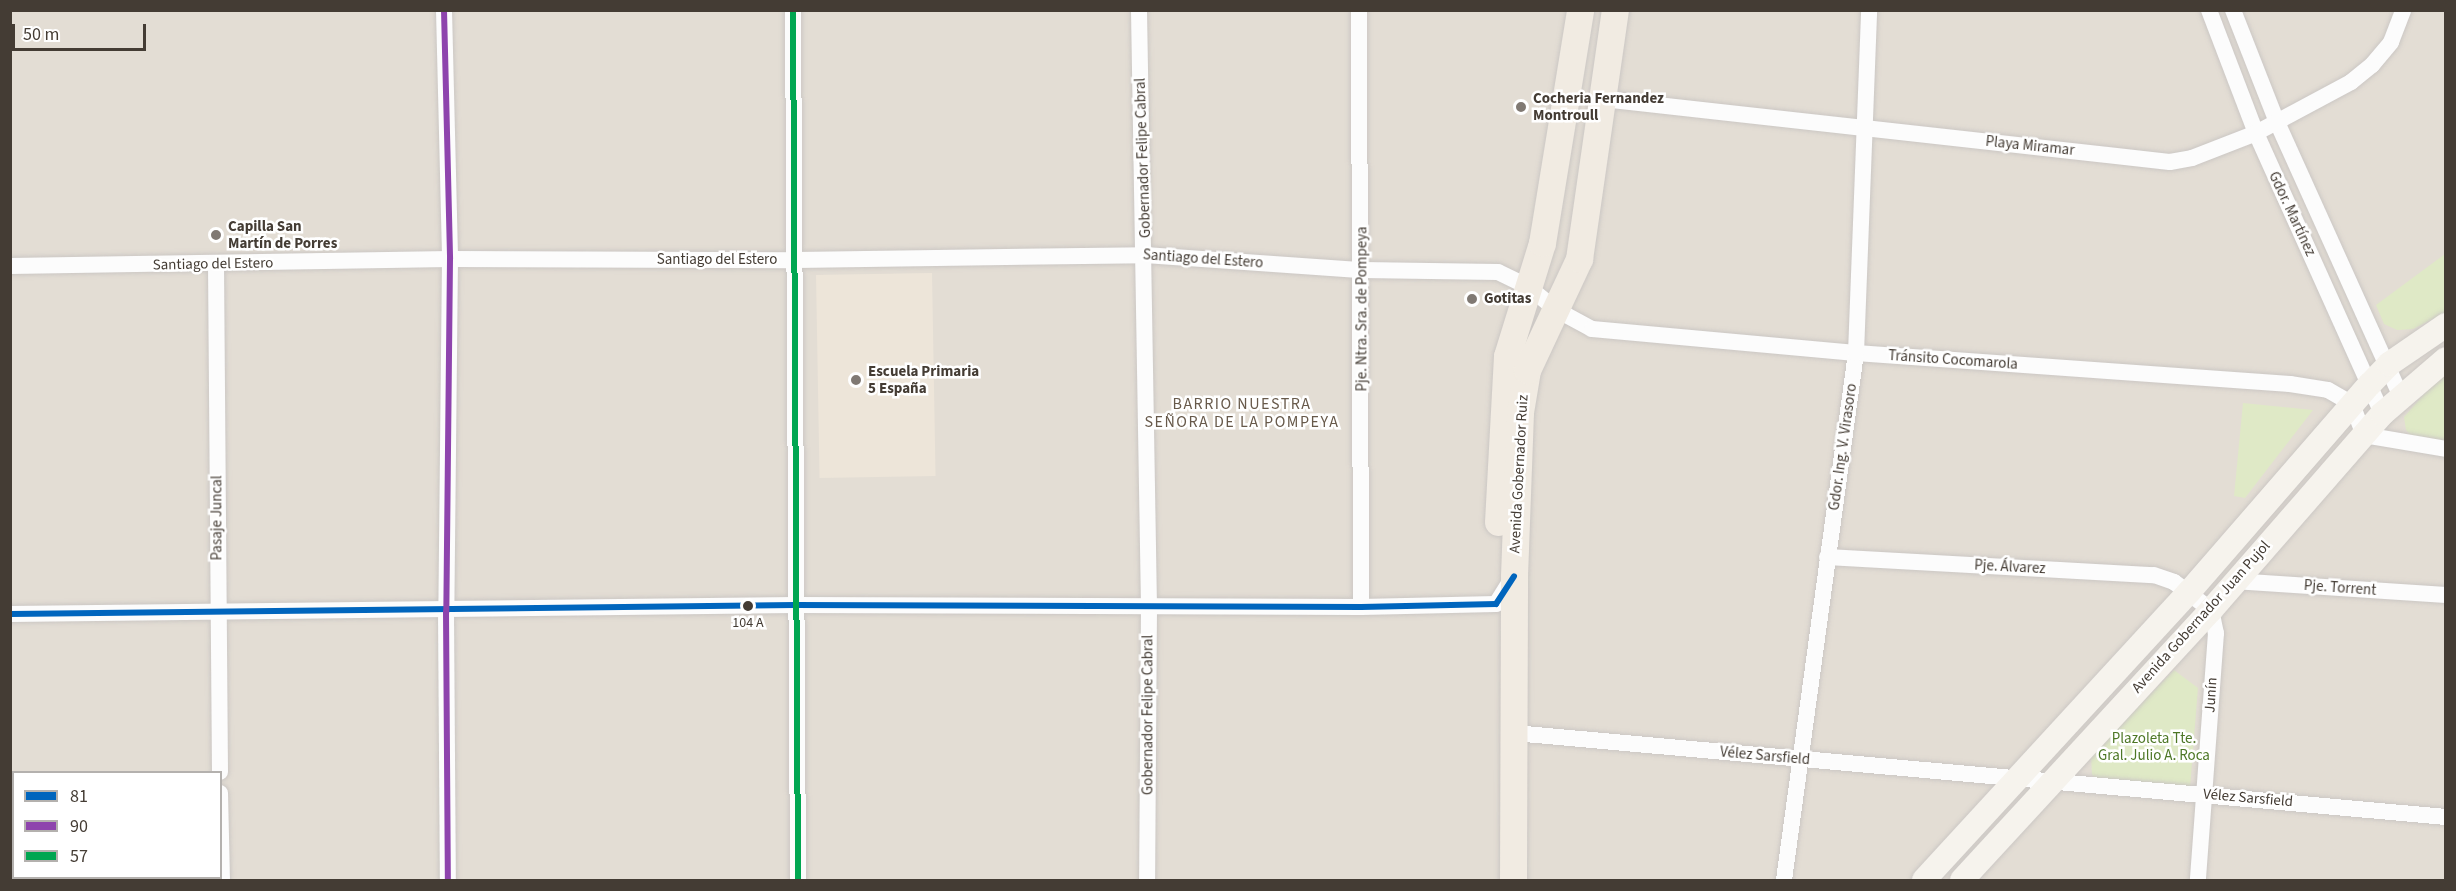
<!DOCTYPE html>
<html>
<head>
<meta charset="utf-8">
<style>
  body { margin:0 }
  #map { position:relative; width:2456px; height:891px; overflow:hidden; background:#eeebe8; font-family:"Source Sans 3",sans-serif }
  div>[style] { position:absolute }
  .residential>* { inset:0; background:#e3ddd4 }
  .education>* { inset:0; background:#ede5d9; transform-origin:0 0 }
  .green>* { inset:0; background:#dfe9c6 }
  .roads { filter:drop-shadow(0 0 2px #cbc7c4) drop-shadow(0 0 2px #cbc7c4) }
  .street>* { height:16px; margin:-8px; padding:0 8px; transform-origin:8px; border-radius:8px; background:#fcfcfc }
  .secondary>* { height:24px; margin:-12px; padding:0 12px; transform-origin:12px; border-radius:12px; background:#f6f3ed }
  .primary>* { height:27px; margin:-13.5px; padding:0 13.5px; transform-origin:13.5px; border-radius:13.5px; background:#f1ebe2 }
  .bus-1>* { height:6px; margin:-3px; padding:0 3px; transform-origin:3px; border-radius:3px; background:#0065bd }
  .bus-2>* { height:6px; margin:-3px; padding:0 3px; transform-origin:3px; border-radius:3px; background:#8e44ad }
  .bus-3>* { height:6px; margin:-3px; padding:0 3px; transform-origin:3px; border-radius:3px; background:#00a651 }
  .dots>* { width:16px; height:16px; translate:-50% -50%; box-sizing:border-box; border:3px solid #fff; border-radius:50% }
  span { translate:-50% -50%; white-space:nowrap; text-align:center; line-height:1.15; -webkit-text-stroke:5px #fff; paint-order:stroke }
  .bus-label { font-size:14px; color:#443c34 }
  .poi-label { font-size:15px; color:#443c34; font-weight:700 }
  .left { translate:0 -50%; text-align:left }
  .street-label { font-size:15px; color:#443c34 }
  .park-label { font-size:15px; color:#4d7726 }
  .neighbourhood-label { font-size:16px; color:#67594a; letter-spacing:1.5px }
  .frame { position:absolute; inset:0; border:12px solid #443c34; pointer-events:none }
  .legend { position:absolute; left:12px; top:771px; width:210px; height:108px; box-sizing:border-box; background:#fff; border:2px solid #b4b1ae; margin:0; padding:8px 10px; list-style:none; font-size:18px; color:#443c34 }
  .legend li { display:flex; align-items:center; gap:12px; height:30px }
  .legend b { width:30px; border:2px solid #b4b1ae }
  .scale { position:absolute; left:12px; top:24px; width:134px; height:27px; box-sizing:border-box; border:3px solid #443c34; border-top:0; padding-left:8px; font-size:18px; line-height:21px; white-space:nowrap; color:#443c34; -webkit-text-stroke:4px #fff; paint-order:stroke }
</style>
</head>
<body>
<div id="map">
  <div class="residential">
    <i style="clip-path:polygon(evenodd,10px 11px,2445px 11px,2445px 880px,11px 880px,10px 11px,14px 772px,220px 772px,220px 878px,14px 878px,14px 772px)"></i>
  </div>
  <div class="education">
    <i style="left:932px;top:273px;width:203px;height:116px;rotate:89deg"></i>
  </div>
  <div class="green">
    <i style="clip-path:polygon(2445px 254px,2445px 313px,2413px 329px,2397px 330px,2384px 324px,2376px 305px)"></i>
    <i style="clip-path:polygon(2445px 376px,2445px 443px,2414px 439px,2406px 430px,2404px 417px,2432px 385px)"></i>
    <i style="clip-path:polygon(2243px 403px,2313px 410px,2245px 498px,2234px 496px)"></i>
    <i style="clip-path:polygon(2174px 670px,2198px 688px,2190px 788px,2100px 781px,2092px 775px,2091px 755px)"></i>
  </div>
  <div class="roads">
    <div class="street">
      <i style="left:444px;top:10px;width:249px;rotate:88.6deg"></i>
      <i style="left:450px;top:259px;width:353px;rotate:90.6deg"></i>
      <i style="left:446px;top:612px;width:268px;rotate:89.6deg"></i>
      <i style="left:793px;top:10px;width:870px;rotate:89.67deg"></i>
      <i style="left:1139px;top:10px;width:597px;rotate:89.04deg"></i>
      <i style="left:1149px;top:607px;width:273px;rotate:90.4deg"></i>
      <i style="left:1359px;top:10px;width:597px;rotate:89.81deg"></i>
      <i style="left:2209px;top:10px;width:132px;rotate:69.1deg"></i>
      <i style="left:2256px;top:133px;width:308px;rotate:65.8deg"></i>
      <i style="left:2233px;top:10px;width:120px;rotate:68.6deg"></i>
      <i style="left:2277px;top:122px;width:301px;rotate:65.7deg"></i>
      <i style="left:1603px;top:99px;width:570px;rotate:6.34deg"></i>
      <i style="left:2170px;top:162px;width:22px;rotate:-10deg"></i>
      <i style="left:2192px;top:158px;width:69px;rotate:-21.3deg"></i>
      <i style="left:2256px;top:133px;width:108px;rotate:-28.2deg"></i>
      <i style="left:2351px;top:82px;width:27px;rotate:-39deg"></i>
      <i style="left:2372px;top:65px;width:30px;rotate:-50deg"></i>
      <i style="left:2391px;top:42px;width:34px;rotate:-69deg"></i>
      <i style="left:216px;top:264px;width:508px;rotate:89.55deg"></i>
      <i style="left:10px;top:266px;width:440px;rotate:-0.9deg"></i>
      <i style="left:450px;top:259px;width:346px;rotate:0.2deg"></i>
      <i style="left:796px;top:260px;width:349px;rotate:-0.8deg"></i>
      <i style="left:1145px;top:255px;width:218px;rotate:4deg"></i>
      <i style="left:1362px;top:270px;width:136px;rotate:0.8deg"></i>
      <i style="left:1498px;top:272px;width:32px;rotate:26deg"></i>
      <i style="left:1527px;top:286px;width:36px;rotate:39deg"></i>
      <i style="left:1555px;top:309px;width:42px;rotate:28.4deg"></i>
      <i style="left:1592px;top:329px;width:265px;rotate:5.2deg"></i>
      <i style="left:1856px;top:353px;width:435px;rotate:4.1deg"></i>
      <i style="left:2290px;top:384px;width:38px;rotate:9deg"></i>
      <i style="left:2328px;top:390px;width:28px;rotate:30deg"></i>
      <i style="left:2352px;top:404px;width:33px;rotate:69deg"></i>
      <i style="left:2364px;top:435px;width:83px;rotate:9.7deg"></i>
      <i style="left:1827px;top:557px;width:327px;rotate:3.2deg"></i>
      <i style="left:2154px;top:575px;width:21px;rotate:19deg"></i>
      <i style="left:2174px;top:582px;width:46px;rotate:37.1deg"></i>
      <i style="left:2211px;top:610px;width:24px;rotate:78deg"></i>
      <i style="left:2216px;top:633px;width:248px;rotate:94.2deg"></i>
      <i style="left:2234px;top:581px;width:212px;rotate:3.8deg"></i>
      <i style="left:10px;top:614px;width:785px;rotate:-0.66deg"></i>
      <i style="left:795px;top:605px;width:566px;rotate:0.2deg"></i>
      <i style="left:1361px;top:607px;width:135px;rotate:-1.3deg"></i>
      <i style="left:1496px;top:604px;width:28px;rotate:-58deg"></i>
      <i style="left:1514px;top:733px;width:936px;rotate:5.15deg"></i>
      <i style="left:220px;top:793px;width:87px;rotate:88.7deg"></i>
      <i style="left:1784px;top:880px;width:532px;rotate:-82.22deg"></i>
      <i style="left:1856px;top:353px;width:343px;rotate:-87.8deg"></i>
    </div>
    <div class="secondary">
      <i style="left:1924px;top:880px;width:391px;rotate:-47.4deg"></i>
      <i style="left:2189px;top:592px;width:276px;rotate:-49deg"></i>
      <i style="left:2370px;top:384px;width:28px;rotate:-46deg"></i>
      <i style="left:2389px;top:364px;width:69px;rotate:-34.4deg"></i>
      <i style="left:1962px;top:880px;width:367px;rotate:-47.3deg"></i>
      <i style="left:2211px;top:610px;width:260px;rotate:-48.9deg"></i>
      <i style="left:2382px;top:414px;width:84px;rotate:-40.7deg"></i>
    </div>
    <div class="primary">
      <i style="left:1498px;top:522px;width:166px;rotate:-86.9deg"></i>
      <i style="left:1507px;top:356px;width:118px;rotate:-72.8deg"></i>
      <i style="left:1542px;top:243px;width:236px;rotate:-80.7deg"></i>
      <i style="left:1513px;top:880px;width:304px;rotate:-89.8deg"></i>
      <i style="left:1514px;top:576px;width:164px;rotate:-87.9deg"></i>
      <i style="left:1520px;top:412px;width:43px;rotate:-80.5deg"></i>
      <i style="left:1527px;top:370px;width:123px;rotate:-64.9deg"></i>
      <i style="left:1579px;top:259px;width:252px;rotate:-81.8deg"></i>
    </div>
  </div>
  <div class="bus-1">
    <i style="left:10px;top:614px;width:785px;rotate:-0.66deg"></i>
    <i style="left:795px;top:605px;width:566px;rotate:0.2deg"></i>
    <i style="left:1361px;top:607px;width:135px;rotate:-1.3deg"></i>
    <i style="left:1496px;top:604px;width:33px;rotate:-57deg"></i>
  </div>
  <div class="bus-2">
    <i style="left:444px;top:10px;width:249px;rotate:88.6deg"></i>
    <i style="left:450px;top:259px;width:353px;rotate:90.6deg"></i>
    <i style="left:446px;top:612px;width:268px;rotate:89.6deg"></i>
  </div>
  <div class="bus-3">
    <i style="left:793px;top:10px;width:870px;rotate:89.67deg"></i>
  </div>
  <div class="dots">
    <i style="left:1521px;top:107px;background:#807973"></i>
    <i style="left:216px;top:235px;background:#807973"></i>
    <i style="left:1472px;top:299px;background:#807973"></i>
    <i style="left:856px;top:380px;background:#807973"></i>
    <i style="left:748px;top:606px;background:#443c34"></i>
  </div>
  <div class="bus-label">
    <span style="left:748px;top:623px">104 A</span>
  </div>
  <div class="poi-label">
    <span class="left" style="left:1533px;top:107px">Cocheria Fernandez<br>Montroull</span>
    <span class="left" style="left:228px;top:235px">Capilla San<br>Martín de Porres</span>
    <span class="left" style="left:1484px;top:299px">Gotitas</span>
    <span class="left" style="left:868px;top:380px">Escuela Primaria<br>5 España</span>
  </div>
  <div class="street-label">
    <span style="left:2030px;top:146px;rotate:6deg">Playa Miramar</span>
    <span style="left:1143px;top:158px;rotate:-92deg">Gobernador Felipe Cabral</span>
    <span style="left:2292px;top:214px;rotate:65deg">Gdor. Martínez</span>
    <span style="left:1203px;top:259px;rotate:4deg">Santiago del Estero</span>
    <span style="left:717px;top:260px">Santiago del Estero</span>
    <span style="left:213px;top:264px;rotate:-1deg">Santiago del Estero</span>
    <span style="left:1362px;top:309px;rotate:-90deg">Pje. Ntra. Sra. de Pompeya</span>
    <span style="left:1953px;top:360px;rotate:4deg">Tránsito Cocomarola</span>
    <span style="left:1843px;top:447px;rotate:-82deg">Gdor. Ing. V. Virasoro</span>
    <span style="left:1519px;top:474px;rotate:-87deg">Avenida Gobernador Ruiz</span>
    <span style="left:217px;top:518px;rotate:-90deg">Pasaje Juncal</span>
    <span style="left:2010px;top:567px;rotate:3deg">Pje. Álvarez</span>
    <span style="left:2340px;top:588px;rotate:4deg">Pje. Torrent</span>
    <span style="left:2201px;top:617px;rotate:-48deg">Avenida Gobernador Juan Pujol</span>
    <span style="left:2211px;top:695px;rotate:-86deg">Junín</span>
    <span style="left:1148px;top:715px;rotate:-90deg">Gobernador Felipe Cabral</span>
    <span style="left:1765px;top:756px;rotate:5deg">Vélez Sarsfield</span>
    <span style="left:2248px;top:798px;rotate:5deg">Vélez Sarsfield</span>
  </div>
  <div class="park-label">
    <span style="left:2154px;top:747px">Plazoleta Tte.<br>Gral. Julio A. Roca</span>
  </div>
  <div class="neighbourhood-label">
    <span style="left:1242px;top:413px">BARRIO NUESTRA<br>SEÑORA DE LA POMPEYA</span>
  </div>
  <div class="frame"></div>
  <ul class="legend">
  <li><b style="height:8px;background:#0065bd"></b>81</li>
  <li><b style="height:8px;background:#8e44ad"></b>90</li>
  <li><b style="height:8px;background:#00a651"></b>57</li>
  </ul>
  <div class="scale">50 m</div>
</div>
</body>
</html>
